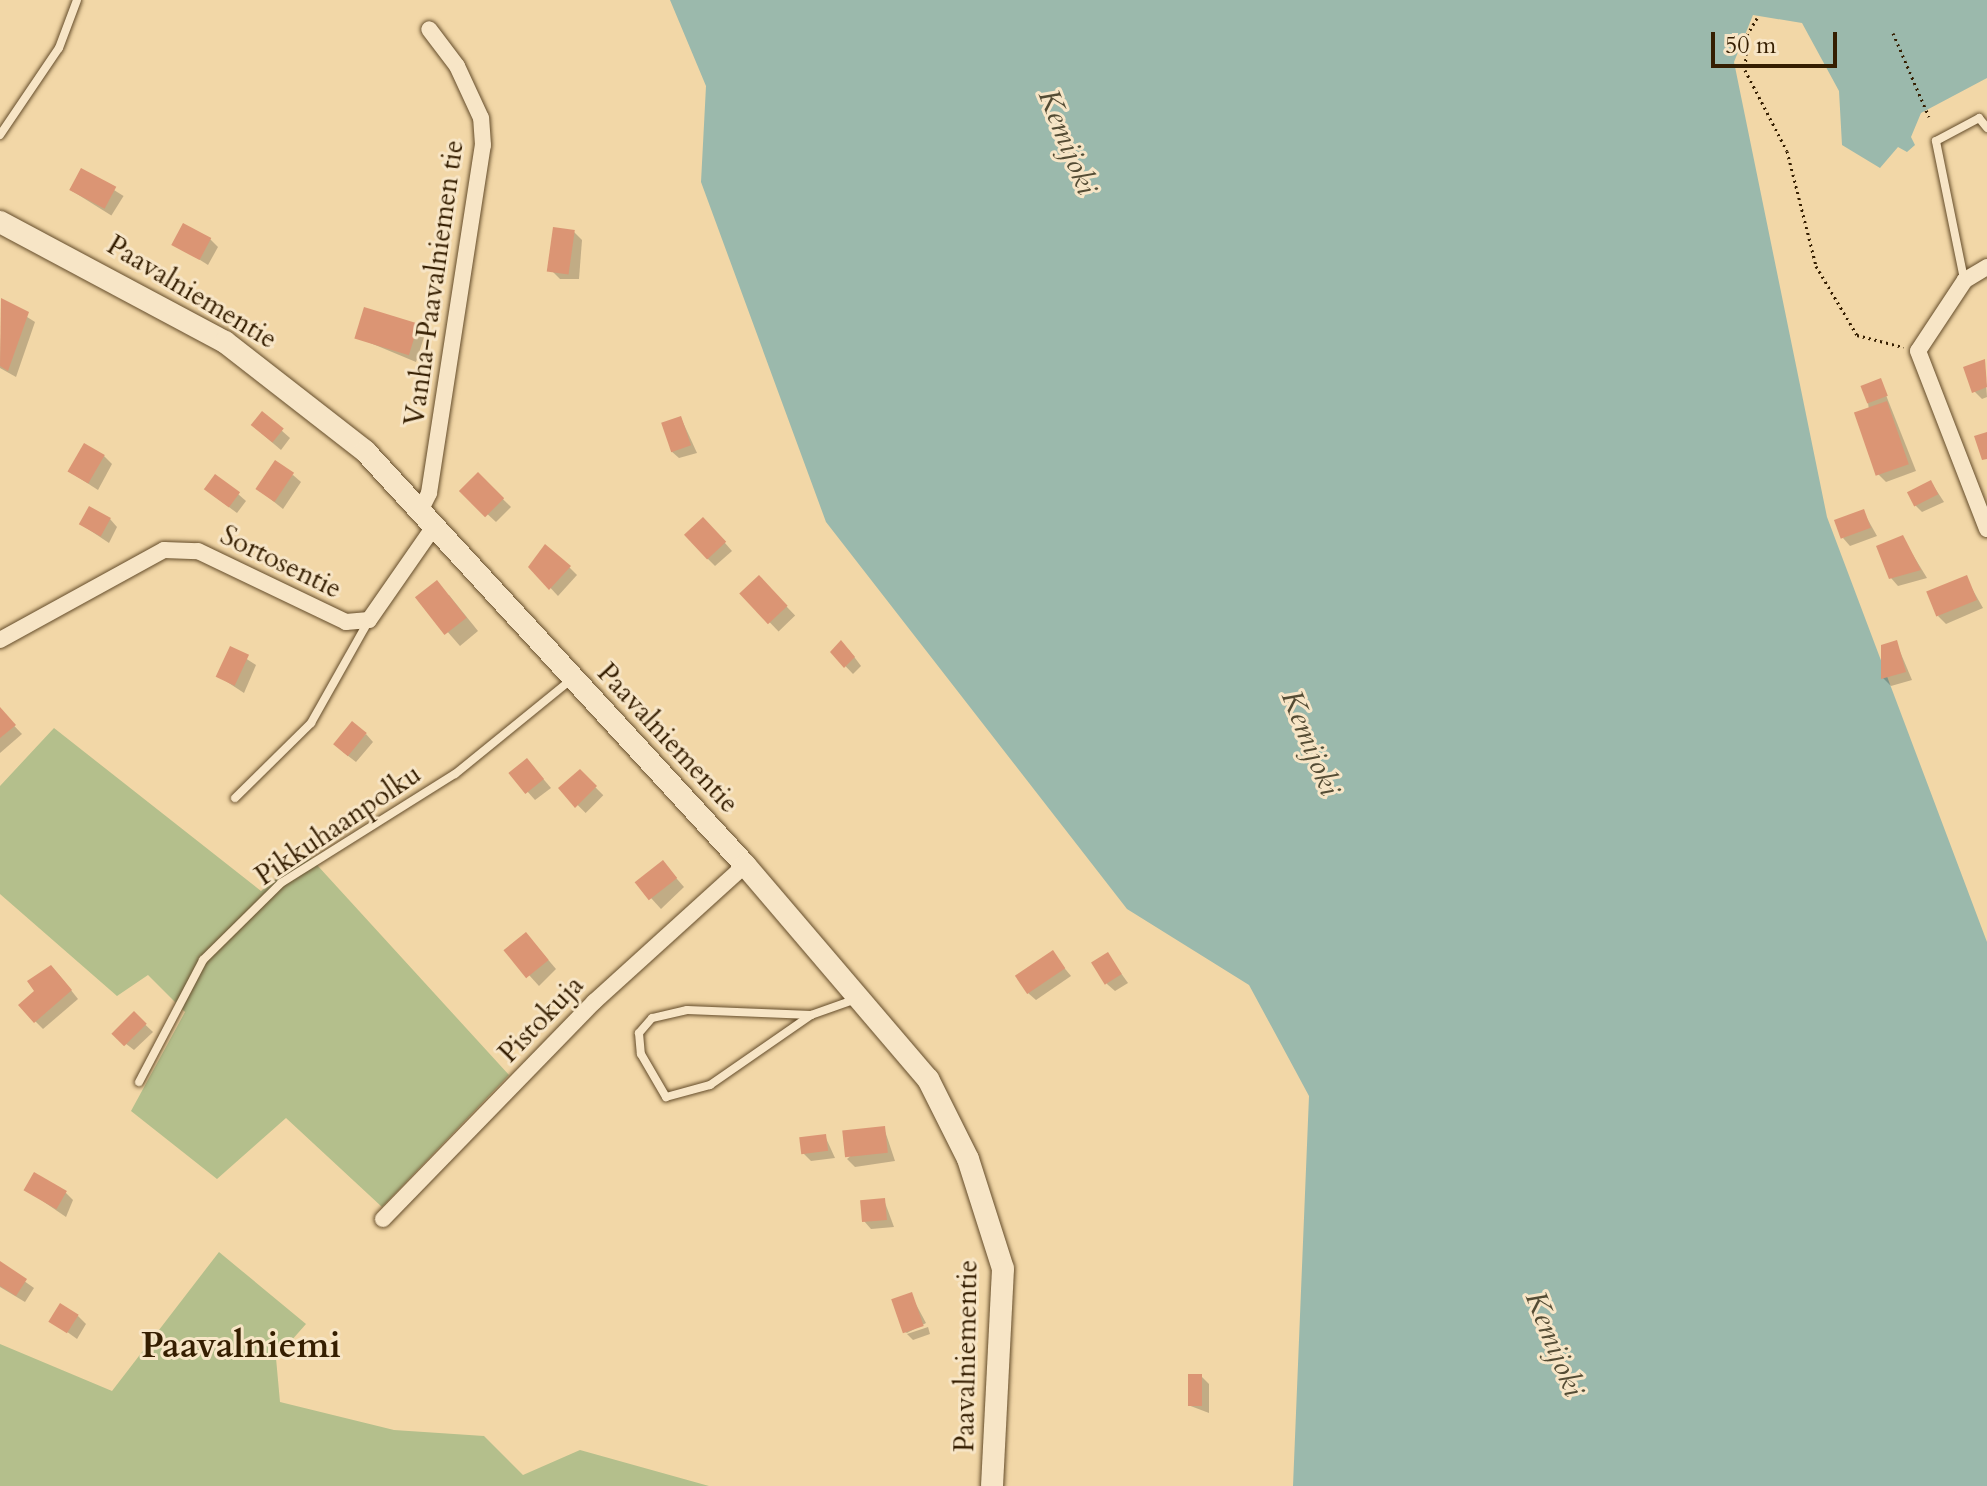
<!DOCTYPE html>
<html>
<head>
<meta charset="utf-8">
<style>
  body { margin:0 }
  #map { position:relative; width:1987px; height:1486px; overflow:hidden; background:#f2d7a7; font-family:Cardo,serif }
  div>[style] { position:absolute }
  .green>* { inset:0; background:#b4bf8c }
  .water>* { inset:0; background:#9bb9ac }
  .shadow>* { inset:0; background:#0003; transform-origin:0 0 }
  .building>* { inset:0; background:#db9574; transform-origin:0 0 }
  .path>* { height:3px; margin-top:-1.5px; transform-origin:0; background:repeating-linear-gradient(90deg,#351e01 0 2px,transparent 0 6px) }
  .roads { filter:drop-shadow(0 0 2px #644c2a) drop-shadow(0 0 2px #644c2a) }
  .service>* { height:8px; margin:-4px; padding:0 4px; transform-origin:4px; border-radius:4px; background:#f7e5c6 }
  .minor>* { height:16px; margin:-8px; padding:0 8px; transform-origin:8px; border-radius:8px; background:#f7e5c6 }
  .tertiary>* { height:22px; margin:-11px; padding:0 11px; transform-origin:11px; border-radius:11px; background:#f7e5c6 }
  span { translate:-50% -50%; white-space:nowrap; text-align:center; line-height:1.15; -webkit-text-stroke:6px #f7e5c6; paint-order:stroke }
  .street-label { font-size:28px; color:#351e01 }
  .water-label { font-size:30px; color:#544c34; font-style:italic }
  .district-label { font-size:36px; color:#351e01; font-weight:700 }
  .scale { position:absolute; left:1711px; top:32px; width:126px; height:36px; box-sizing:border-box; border:4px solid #351e01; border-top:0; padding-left:10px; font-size:24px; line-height:28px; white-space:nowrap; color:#351e01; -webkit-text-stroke:6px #f7e5c6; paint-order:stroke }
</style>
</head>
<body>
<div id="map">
  <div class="green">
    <i style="clip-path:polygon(54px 728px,261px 891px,307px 854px,509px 1075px,382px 1207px,286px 1118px,217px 1179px,131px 1111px,185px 1012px,148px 975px,117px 996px,0 894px,0 786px)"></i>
    <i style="clip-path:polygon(219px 1252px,306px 1324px,276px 1358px,280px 1402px,394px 1430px,484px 1436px,523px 1475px,580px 1450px,709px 1486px,0 1486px,0 1344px,112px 1391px)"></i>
  </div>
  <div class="water">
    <i style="clip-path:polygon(670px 0,1987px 0,1987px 78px,1921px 113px,1911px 137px,1915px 145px,1907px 152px,1898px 147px,1880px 168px,1842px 145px,1839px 91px,1802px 23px,1753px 15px,1734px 62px,1827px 517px,1987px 942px,1987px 1486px,1293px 1486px,1309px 1096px,1249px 985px,1127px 909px,826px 522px,701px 182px,706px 86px)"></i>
  </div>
  <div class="shadow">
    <i style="left:82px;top:170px;width:49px;height:23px;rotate:32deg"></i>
    <i style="clip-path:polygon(574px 232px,582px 240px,579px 279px,560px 279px,552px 271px)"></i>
    <i style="clip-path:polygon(210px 239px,218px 247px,208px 265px,175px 244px)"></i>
    <i style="clip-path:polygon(2px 301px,35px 322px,16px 377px,0 368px)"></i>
    <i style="clip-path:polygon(417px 326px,425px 334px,416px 362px,356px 337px)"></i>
    <i style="clip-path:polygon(1984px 361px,1987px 397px,1982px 399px,1974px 391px)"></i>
    <i style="clip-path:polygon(1880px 380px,1916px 471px,1886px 482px,1878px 474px,1868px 403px)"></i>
    <i style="clip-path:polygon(263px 414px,290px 438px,281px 450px,261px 433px)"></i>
    <i style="clip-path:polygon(681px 418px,697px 453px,679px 458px,671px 451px)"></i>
    <i style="clip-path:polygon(104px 456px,112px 464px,98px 490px,70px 472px)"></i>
    <i style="clip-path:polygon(293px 475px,301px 482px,283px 509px,258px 489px)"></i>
    <i style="clip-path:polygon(478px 475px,511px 507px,496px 522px,470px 498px)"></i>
    <i style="clip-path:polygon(1931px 482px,1944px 502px,1922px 512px,1914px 504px)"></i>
    <i style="clip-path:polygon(238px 494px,246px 501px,237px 513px,214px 496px)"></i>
    <i style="clip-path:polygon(1863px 511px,1877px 536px,1850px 546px,1843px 538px)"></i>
    <i style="clip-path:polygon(110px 519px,117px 527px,109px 543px,82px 525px)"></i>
    <i style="clip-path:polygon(711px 527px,732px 551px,715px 566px,707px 558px)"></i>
    <i style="clip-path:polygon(1902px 537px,1927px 578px,1898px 586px,1891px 578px)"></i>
    <i style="clip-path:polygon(531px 567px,569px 567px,577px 575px,558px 596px)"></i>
    <i style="left:759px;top:578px;width:52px;height:23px;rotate:46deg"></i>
    <i style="clip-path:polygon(1966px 578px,1983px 608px,1946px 624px,1938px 616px)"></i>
    <i style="clip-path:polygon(449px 595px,478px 631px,460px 646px,418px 598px)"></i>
    <i style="clip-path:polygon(1896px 642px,1912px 680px,1891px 686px,1883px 678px,1883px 646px)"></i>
    <i style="clip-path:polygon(231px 649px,256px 665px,244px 693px,218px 676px)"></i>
    <i style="clip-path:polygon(849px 650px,861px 666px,853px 674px,832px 652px)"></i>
    <i style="clip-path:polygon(0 711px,22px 734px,0 753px)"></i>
    <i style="clip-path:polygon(366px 734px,373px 742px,356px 762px,343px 752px)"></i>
    <i style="clip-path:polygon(534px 768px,551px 788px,535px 800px,511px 773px)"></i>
    <i style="left:580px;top:772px;width:33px;height:25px;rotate:45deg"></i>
    <i style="clip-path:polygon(670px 871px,684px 887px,661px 909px,640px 886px)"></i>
    <i style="clip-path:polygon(534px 943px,556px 969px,539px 986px,508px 952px)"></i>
    <i style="clip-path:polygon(1052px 953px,1071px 976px,1036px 1000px,1028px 993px)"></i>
    <i style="clip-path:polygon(1108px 955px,1128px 983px,1115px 991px,1107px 984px)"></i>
    <i style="clip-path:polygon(59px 975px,78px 999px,43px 1029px,35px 1021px,37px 991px)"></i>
    <i style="clip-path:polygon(134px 1014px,153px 1032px,134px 1050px,121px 1040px)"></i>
    <i style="clip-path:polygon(884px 1128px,895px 1161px,855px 1167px,847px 1159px)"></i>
    <i style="clip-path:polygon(825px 1136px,835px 1158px,811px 1161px,803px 1153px)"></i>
    <i style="clip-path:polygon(25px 1189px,66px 1193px,73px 1200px,66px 1217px)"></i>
    <i style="clip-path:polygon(884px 1200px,894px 1227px,871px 1229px,864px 1221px)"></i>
    <i style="clip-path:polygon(0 1264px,34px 1288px,25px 1302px,0 1287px)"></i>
    <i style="clip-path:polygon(911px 1295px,926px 1323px,907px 1333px,905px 1332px)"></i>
    <i style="clip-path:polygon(78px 1316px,86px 1324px,77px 1339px,52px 1321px)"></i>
    <i style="clip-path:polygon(928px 1327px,930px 1334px,913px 1340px,907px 1334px)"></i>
    <i style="clip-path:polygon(1201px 1376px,1209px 1384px,1209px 1413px,1188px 1405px)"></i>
  </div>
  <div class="building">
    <i style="left:81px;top:168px;width:40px;height:25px;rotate:28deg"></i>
    <i style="left:183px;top:223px;width:32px;height:25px;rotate:28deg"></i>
    <i style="left:553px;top:227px;width:22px;height:45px;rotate:8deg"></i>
    <i style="clip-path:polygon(1px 298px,29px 312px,8px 371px,0 366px)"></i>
    <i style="left:364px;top:307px;width:57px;height:33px;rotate:17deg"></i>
    <i style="clip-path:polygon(1985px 359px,1987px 387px,1972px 393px,1963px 367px)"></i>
    <i style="left:1881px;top:378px;width:19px;height:22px;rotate:69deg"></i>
    <i style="left:1887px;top:401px;width:67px;height:35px;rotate:71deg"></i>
    <i style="left:262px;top:411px;width:28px;height:18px;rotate:39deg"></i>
    <i style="left:681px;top:416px;width:31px;height:21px;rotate:71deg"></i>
    <i style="clip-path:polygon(1987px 432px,1987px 459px,1982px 460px,1974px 436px)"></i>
    <i style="left:84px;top:443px;width:24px;height:33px;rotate:30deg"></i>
    <i style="left:275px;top:460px;width:23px;height:35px;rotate:34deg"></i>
    <i style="left:478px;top:472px;width:37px;height:27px;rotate:45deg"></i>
    <i style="left:215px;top:474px;width:31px;height:19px;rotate:36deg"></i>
    <i style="left:1931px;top:480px;width:16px;height:27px;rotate:63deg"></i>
    <i style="left:89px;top:506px;width:25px;height:21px;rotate:29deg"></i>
    <i style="left:1864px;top:509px;width:20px;height:32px;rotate:70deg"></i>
    <i style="left:703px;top:517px;width:34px;height:26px;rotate:47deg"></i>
    <i style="clip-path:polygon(1903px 535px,1921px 570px,1889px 579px,1876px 546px)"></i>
    <i style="clip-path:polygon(545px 544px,571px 566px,549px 590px,528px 567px)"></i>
    <i style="left:759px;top:575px;width:42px;height:27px;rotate:47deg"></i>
    <i style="left:1967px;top:575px;width:27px;height:44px;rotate:68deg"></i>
    <i style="left:437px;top:580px;width:48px;height:28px;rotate:52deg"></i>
    <i style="clip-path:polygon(841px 640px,855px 657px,844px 668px,830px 652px)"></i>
    <i style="clip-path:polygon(1897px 640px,1906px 672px,1881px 679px,1881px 645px)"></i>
    <i style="left:230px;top:646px;width:21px;height:34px;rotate:25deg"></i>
    <i style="clip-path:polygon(0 707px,16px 725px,0 738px)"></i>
    <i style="left:352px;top:721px;width:19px;height:30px;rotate:39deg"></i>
    <i style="left:527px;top:758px;width:27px;height:24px;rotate:51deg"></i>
    <i style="clip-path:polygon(580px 769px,597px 786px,575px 808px,558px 788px)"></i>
    <i style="left:663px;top:860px;width:23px;height:36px;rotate:52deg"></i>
    <i style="left:526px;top:932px;width:36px;height:29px;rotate:51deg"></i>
    <i style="left:1053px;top:950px;width:22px;height:46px;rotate:56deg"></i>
    <i style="left:1108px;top:952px;width:26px;height:20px;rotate:58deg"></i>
    <i style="clip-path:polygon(51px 965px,72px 990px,34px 1023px,18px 1005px,34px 991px,27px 981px)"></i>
    <i style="left:134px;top:1011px;width:18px;height:32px;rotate:45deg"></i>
    <i style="left:885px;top:1126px;width:27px;height:43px;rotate:84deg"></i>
    <i style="left:826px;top:1134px;width:17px;height:27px;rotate:83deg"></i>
    <i style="left:34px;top:1172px;width:38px;height:21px;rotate:30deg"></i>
    <i style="left:885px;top:1198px;width:22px;height:25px;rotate:85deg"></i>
    <i style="clip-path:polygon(0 1261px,27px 1279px,16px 1296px,0 1286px)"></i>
    <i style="left:912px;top:1292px;width:36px;height:22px;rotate:71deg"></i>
    <i style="left:60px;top:1303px;width:22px;height:22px;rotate:32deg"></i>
    <i style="left:1188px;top:1374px;width:14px;height:32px"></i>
  </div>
  <div class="path">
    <i style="left:1757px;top:18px;width:20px;rotate:120deg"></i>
    <i style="left:1747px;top:35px;width:35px;rotate:93deg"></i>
    <i style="left:1745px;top:70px;width:91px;rotate:62.6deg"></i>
    <i style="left:1787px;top:151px;width:119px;rotate:75.8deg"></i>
    <i style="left:1816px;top:266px;width:80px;rotate:59.3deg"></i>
    <i style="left:1857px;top:335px;width:48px;rotate:14.6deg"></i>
    <i style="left:1893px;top:33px;width:91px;rotate:66.8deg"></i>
  </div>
  <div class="roads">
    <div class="service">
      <i style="left:0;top:135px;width:105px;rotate:-55.9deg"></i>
      <i style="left:59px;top:48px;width:51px;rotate:-69.4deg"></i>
      <i style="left:1964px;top:279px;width:141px;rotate:-101.5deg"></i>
      <i style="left:1936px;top:141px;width:49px;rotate:-28.1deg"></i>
      <i style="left:1979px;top:118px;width:13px;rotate:51deg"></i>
      <i style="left:235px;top:798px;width:107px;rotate:-44.6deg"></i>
      <i style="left:311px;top:723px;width:118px;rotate:-60.6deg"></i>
      <i style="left:811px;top:1015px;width:124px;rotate:-177.7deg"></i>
      <i style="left:687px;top:1010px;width:36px;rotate:167deg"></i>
      <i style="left:652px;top:1018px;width:20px;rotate:131deg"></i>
      <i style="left:639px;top:1033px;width:21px;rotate:85deg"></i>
      <i style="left:641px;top:1054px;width:50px;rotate:59.8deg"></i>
      <i style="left:666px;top:1097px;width:46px;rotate:-15.3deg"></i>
      <i style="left:710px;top:1085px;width:123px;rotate:-34.7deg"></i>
      <i style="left:811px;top:1015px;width:48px;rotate:-19.6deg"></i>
      <i style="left:139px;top:1082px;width:138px;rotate:-62.3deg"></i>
      <i style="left:203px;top:960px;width:110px;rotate:-44.6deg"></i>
      <i style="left:281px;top:883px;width:205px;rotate:-32.1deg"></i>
      <i style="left:455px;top:774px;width:151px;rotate:-39.1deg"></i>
    </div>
    <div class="minor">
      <i style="left:1987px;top:267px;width:26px;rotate:149deg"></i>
      <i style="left:1965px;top:280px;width:85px;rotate:123.5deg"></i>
      <i style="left:1918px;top:351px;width:191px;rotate:68.8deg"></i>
      <i style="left:421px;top:509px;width:18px;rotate:-63deg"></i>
      <i style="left:429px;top:493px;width:352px;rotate:-81.2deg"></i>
      <i style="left:483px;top:145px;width:27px;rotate:-94deg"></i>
      <i style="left:481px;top:118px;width:57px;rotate:-114.8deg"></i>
      <i style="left:457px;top:66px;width:46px;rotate:-127.1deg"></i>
      <i style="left:0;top:640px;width:187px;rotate:-28.8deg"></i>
      <i style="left:164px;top:550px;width:34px;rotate:2deg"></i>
      <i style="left:198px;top:551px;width:164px;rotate:25.6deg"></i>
      <i style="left:346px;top:622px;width:23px;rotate:-5deg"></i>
      <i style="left:369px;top:620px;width:116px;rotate:-55.2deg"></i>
      <i style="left:383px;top:1219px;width:303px;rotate:-45.8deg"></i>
      <i style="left:594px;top:1002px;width:204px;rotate:-42.2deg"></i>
    </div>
    <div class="tertiary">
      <i style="left:0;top:222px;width:255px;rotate:28.1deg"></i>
      <i style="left:225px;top:342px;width:177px;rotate:37.9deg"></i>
      <i style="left:365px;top:451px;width:562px;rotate:47.45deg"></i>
      <i style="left:745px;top:865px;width:282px;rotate:49.5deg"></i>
      <i style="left:928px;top:1079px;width:89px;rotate:63.4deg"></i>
      <i style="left:968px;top:1159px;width:115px;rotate:72.3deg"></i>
      <i style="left:1003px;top:1269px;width:217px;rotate:92.9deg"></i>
    </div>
  </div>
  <div class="street-label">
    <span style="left:434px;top:283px;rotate:-82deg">Vanha-Paavalniemen tie</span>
    <span style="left:192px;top:292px;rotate:31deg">Paavalniementie</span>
    <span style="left:281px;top:562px;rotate:26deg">Sortosentie</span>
    <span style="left:668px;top:738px;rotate:47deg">Paavalniementie</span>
    <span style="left:338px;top:825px;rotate:-34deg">Pikkuhaanpolku</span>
    <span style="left:541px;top:1019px;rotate:-46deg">Pistokuja</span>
    <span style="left:966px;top:1356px;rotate:-89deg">Paavalniementie</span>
  </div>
  <div class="water-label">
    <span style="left:1067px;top:142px;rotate:68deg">Kemijoki</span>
    <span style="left:1310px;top:743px;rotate:68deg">Kemijoki</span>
    <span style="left:1554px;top:1344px;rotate:68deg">Kemijoki</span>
  </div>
  <div class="district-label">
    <span style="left:241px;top:1346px">Paavalniemi</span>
  </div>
  <div class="scale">50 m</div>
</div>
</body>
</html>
